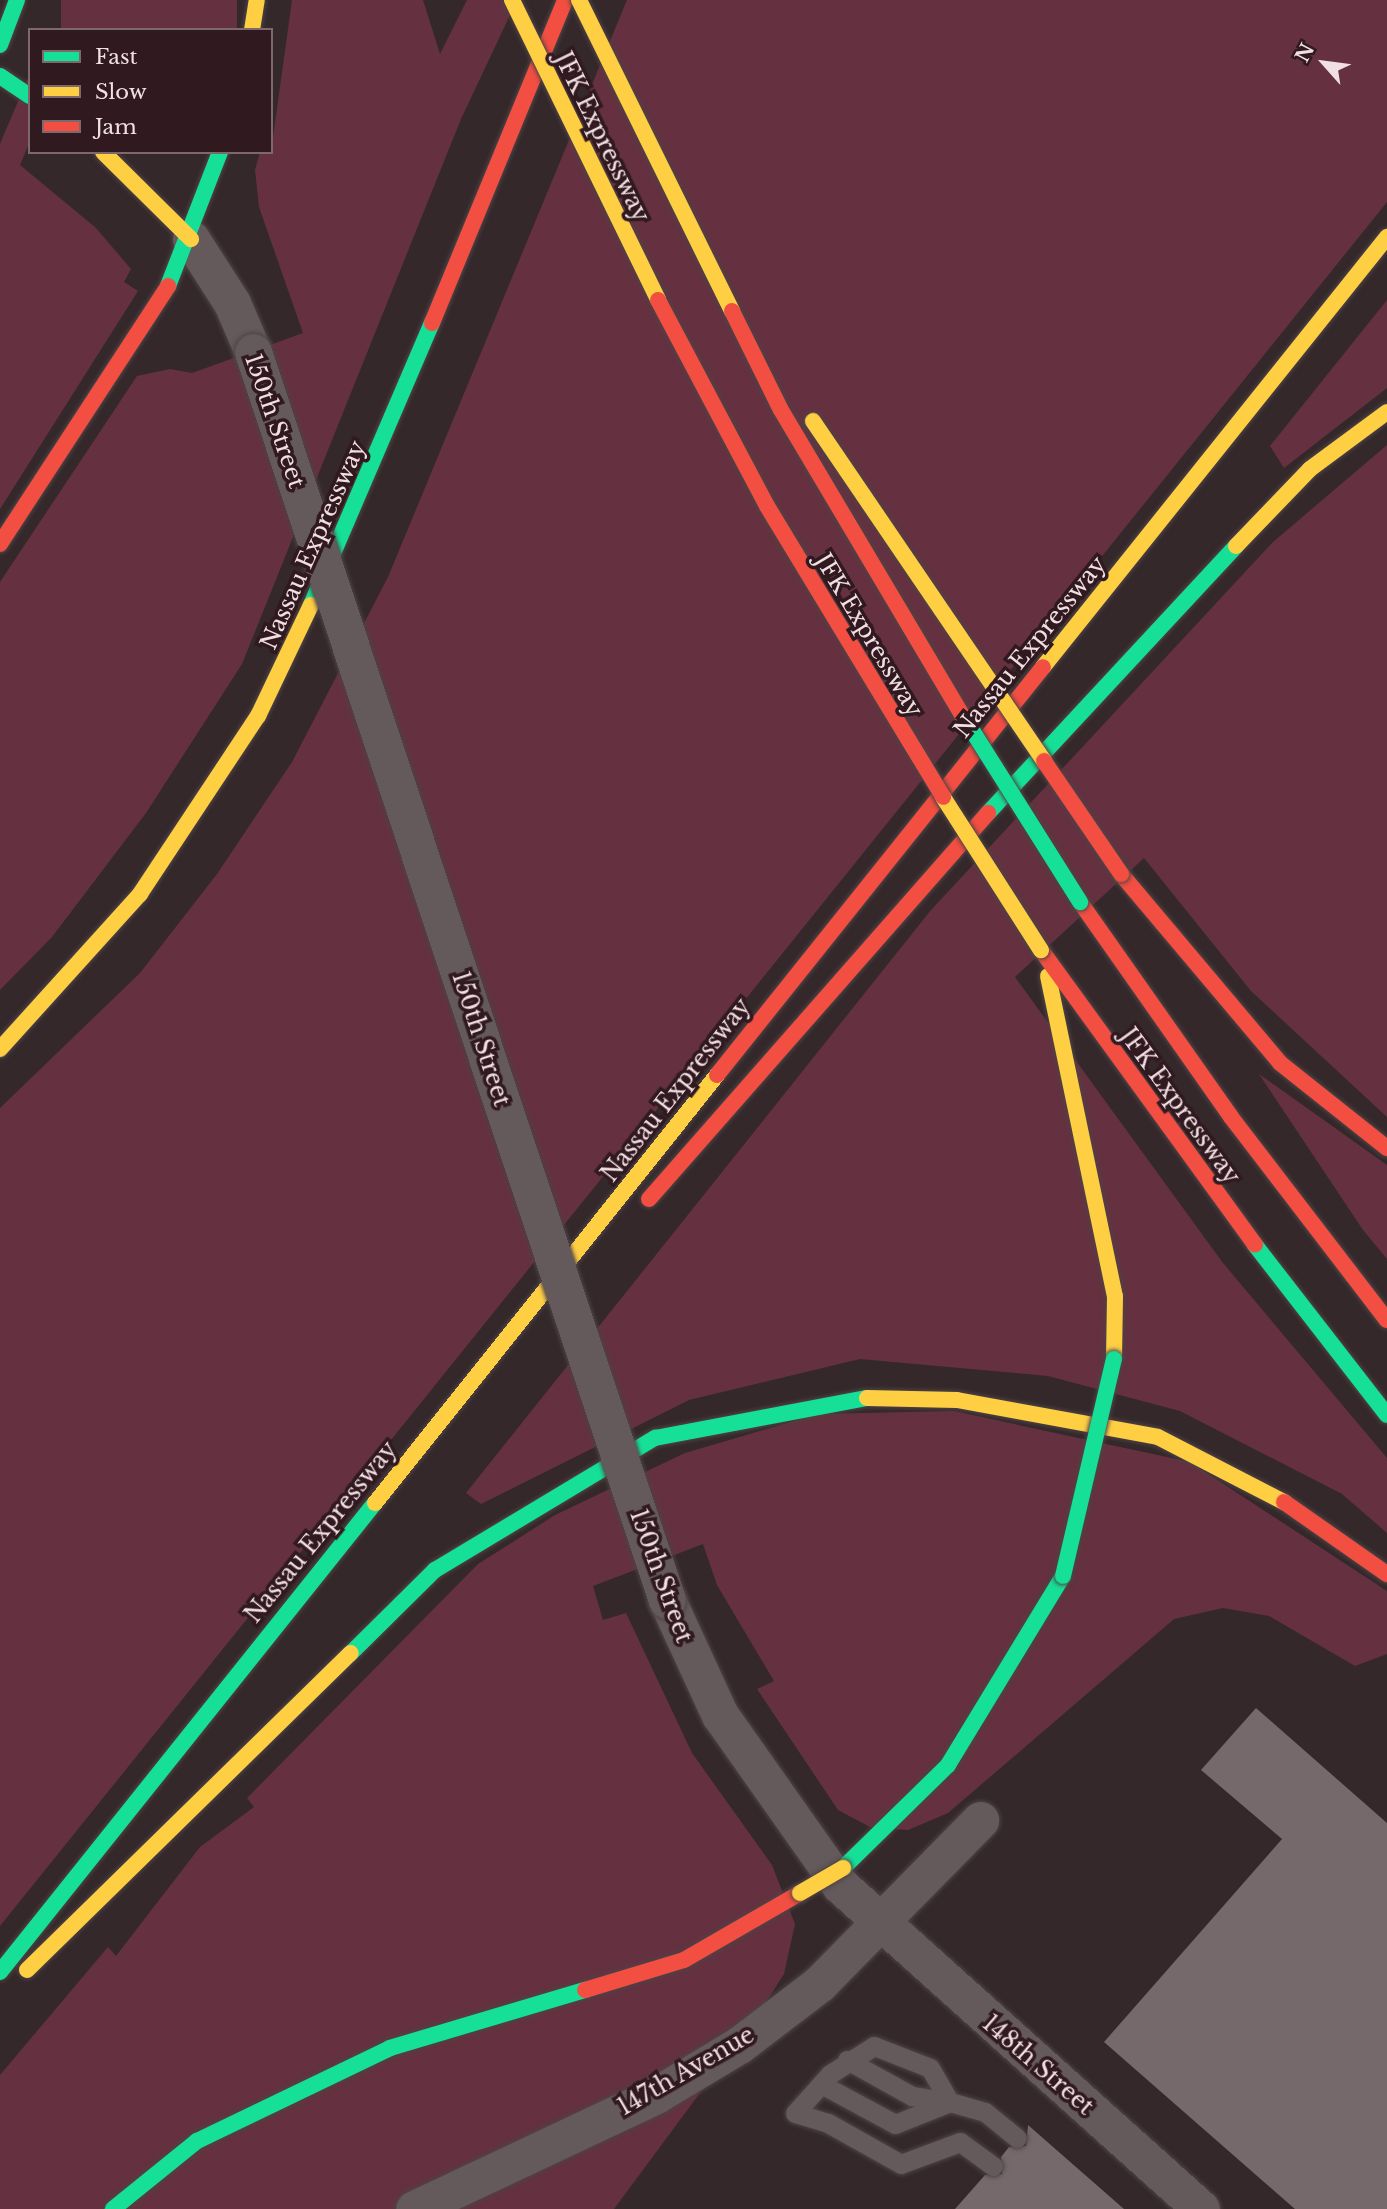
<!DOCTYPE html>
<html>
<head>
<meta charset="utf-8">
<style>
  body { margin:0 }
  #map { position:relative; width:1387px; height:2209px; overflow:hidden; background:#34282b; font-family:"Libre Baskerville",serif }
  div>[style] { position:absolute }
  .green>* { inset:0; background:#653140; transform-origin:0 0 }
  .building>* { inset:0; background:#75696c }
  .roads { filter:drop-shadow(0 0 2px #4e4345) drop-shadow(0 0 2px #4e4345) }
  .lane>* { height:19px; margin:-9.5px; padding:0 9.5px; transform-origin:9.5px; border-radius:9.5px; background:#64595b }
  .street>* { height:37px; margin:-18.5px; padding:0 18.5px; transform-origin:18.5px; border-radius:18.5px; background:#64595b }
  .fast>* { height:16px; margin:-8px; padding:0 8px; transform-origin:8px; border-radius:8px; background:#16e098 }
  .slow>* { height:16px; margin:-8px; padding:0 8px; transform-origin:8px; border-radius:8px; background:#ffcf43 }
  .jam>* { height:16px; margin:-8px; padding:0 8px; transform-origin:8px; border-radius:8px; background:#f24e42 }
  .bridges { filter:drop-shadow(0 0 2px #4e4345) drop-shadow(0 0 2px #4e4345) }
  .street-bridge>* { height:37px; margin:-18.5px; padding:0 18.5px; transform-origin:18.5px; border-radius:18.5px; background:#64595b }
  .fast-bridge>* { height:16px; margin:-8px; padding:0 8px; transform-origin:8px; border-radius:8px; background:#16e098 }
  .slow-bridge>* { height:16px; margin:-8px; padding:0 8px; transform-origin:8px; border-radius:8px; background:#ffcf43 }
  .jam-bridge>* { height:16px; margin:-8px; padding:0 8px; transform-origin:8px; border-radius:8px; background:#f24e42 }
  span { translate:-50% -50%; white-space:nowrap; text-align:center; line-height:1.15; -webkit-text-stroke:7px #30191f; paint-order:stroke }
  .street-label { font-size:23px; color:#f0dfe3 }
  .legend { position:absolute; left:28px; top:28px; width:245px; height:126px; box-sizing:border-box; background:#30191f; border:2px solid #7d686d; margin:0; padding:9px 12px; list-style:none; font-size:21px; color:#f0dfe3 }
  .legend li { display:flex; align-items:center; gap:14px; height:35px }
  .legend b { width:35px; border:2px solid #7d686d }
  .north { position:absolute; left:1289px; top:28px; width:70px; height:70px; -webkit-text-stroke:5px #30191f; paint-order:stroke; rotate:298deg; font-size:19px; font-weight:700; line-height:28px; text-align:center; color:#f0dfe3 }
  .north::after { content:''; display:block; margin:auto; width:24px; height:32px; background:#f0dfe3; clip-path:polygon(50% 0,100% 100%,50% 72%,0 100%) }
</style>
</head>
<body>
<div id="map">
  <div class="green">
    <i style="left:61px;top:0;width:176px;height:33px"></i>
    <i style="clip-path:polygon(292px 0,423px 0,440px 54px,467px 0,517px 0,461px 119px,242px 664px,146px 813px,52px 937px,0 990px,0 582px,137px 376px,170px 369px,192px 373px,303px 333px,259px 207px,255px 170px,260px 152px,271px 152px)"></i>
    <i style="clip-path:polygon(627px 0,1387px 0,1387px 202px,0 1926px,0 1108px,140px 973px,217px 874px,292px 762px,388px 577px)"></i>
    <i style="clip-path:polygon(30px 73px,30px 141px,20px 165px,96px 228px,131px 269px,124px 282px,138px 291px,0 509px,0 144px)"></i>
    <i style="clip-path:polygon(1387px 300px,1387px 388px,1284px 468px,1270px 446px)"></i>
    <i style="clip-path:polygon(1387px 445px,1387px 1117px,1251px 991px,1144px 858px,1015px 977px,1223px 1263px,1387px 1458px,1387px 1533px,1342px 1494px,1180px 1411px,1048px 1376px,860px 1359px,689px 1400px,481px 1504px,466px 1493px,931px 910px,1273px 542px)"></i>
    <i style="clip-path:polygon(1259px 1074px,1387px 1165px,1387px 1259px,1363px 1230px)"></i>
    <i style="clip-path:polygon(954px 1411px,1190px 1462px,1387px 1591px,1387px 1654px,1355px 1666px,1269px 1616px,1223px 1608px,1174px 1619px,948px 1813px,908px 1830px,870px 1827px,838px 1810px,757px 1689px,774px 1681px,717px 1585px,703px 1544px,593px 1586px,603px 1620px,626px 1613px,692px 1753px,772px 1865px,795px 1924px,784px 1974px,760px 2012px,614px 2209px,0 2209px,0 2075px,108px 1947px,116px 1956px,200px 1847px,254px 1807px,247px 1798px,478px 1564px,555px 1515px,685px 1453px,818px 1414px)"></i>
  </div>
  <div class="building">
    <i style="clip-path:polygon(1256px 1708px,1387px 1823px,1387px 2209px,1295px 2209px,1104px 2042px,1282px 1839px,1201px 1770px)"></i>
    <i style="clip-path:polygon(1028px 2125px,1124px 2209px,955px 2209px,985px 2175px,1002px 2174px,1001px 2157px,1009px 2147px,1026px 2146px)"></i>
  </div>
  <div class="roads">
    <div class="lane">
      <i style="left:847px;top:2060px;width:74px;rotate:29deg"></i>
      <i style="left:912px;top:2096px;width:37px;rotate:9deg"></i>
      <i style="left:821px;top:2084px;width:84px;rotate:28.4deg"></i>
      <i style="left:895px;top:2124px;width:59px;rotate:-21.8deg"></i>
      <i style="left:993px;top:2166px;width:41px;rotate:-144deg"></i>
      <i style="left:960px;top:2142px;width:63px;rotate:159.6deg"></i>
      <i style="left:901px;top:2164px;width:84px;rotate:-150.7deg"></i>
      <i style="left:828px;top:2123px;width:34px;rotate:-163deg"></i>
      <i style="left:795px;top:2113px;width:52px;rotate:-48.1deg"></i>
      <i style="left:830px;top:2074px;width:52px;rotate:-32.5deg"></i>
      <i style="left:874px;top:2046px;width:60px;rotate:21.4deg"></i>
      <i style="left:930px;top:2068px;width:39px;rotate:60deg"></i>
      <i style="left:950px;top:2102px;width:36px;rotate:16deg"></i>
      <i style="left:985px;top:2112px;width:41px;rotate:39.1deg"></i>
    </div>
    <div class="street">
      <i style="left:191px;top:239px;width:76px;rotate:57.4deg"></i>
      <i style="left:232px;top:303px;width:53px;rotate:66.8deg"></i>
      <i style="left:667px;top:1600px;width:127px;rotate:65.3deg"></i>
      <i style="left:720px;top:1715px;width:208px;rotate:54.8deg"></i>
      <i style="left:840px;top:1885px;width:485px;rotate:41.9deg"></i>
      <i style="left:414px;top:2209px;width:268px;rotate:-25.2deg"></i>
      <i style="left:656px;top:2095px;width:97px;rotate:-31.1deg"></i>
      <i style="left:739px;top:2045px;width:101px;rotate:-37.3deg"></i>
      <i style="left:819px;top:1984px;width:230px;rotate:-45.5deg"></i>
    </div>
    <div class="fast">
      <i style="left:0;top:45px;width:48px;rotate:-69.3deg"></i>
      <i style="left:0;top:76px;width:36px;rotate:34deg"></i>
      <i style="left:168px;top:286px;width:144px;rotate:-68.8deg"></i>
      <i style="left:311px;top:605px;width:307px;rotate:-66.8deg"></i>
      <i style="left:988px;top:813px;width:364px;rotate:-47.1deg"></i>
      <i style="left:1255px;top:1245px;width:215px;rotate:52.2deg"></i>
      <i style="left:351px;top:1653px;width:118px;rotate:-44.7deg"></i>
      <i style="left:435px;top:1570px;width:257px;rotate:-31deg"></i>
      <i style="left:655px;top:1438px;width:216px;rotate:-10.7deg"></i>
      <i style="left:843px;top:1868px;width:147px;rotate:-44.4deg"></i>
      <i style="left:948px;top:1765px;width:221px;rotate:-58.7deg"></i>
      <i style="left:0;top:1972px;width:600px;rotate:-51.36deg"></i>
      <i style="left:113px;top:2209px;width:108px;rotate:-39deg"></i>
      <i style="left:197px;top:2141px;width:214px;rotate:-25.7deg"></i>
      <i style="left:390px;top:2048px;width:203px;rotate:-16.6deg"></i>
    </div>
    <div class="slow">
      <i style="left:252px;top:30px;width:30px;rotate:-81deg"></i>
      <i style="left:103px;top:152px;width:124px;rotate:44.7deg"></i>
      <i style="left:1236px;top:546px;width:107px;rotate:-46.1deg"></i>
      <i style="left:1310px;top:469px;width:96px;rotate:-36.5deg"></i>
      <i style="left:1043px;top:667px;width:551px;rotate:-51.34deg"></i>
      <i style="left:1048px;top:976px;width:327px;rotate:78.2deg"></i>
      <i style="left:1115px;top:1296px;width:63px;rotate:90.9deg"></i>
      <i style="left:0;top:1049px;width:209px;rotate:-47.9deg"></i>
      <i style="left:140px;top:894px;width:214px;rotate:-56.5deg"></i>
      <i style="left:258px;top:716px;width:123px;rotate:-64.5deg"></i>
      <i style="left:867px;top:1398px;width:90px;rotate:1.3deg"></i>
      <i style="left:957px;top:1400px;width:204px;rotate:10.4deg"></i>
      <i style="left:1158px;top:1437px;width:142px;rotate:27.3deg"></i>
      <i style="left:375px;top:1503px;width:548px;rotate:-51.37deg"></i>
      <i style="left:27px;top:1970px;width:453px;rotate:-44.4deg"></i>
    </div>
    <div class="jam">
      <i style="left:432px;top:323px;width:349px;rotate:-67.6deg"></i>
      <i style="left:0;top:544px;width:308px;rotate:-56.9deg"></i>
      <i style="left:1121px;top:874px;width:247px;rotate:49.9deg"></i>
      <i style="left:1280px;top:1063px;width:137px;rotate:38.5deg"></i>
      <i style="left:1080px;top:902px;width:263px;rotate:54.9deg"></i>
      <i style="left:1231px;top:1117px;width:256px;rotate:52.5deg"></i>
      <i style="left:1041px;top:950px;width:364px;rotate:54deg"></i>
      <i style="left:717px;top:1075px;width:522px;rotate:-51.37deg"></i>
      <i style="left:649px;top:1199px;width:514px;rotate:-48.71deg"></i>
      <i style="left:1284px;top:1502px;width:126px;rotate:35deg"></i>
      <i style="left:585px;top:1990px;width:103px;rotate:-16.9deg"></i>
      <i style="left:684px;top:1960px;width:134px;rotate:-30deg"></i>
    </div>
  </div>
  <div class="bridges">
    <div class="street-bridge">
      <i style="left:253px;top:352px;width:1315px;rotate:71.65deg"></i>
    </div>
    <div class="fast-bridge">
      <i style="left:963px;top:716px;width:220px;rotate:57.8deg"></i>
      <i style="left:1063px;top:1576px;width:223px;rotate:-76.8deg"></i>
    </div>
    <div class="slow-bridge">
      <i style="left:512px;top:0;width:334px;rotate:64deg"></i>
      <i style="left:579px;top:0;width:347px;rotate:63.8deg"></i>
      <i style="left:813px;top:421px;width:411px;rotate:55.8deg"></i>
      <i style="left:943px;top:797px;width:182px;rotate:57.4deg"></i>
      <i style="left:800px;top:1893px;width:50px;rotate:-30.2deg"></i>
    </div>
    <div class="jam-bridge">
      <i style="left:658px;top:300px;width:233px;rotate:62.1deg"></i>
      <i style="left:767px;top:506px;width:340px;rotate:58.8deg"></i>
      <i style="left:732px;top:311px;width:110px;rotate:63.7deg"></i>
      <i style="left:781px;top:410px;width:356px;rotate:59.3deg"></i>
      <i style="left:1044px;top:761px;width:137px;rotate:55.7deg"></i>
    </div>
  </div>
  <div class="street-label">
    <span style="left:602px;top:137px;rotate:64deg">JFK Expressway</span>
    <span style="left:275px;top:421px;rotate:71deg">150th Street</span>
    <span style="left:313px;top:545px;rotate:-66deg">Nassau Expressway</span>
    <span style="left:869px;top:635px;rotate:59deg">JFK Expressway</span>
    <span style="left:1030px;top:647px;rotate:-51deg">Nassau Expressway</span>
    <span style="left:481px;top:1039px;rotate:72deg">150th Street</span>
    <span style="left:676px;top:1090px;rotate:-52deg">Nassau Expressway</span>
    <span style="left:1180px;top:1106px;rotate:54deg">JFK Expressway</span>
    <span style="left:321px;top:1532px;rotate:-51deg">Nassau Expressway</span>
    <span style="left:661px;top:1576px;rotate:70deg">150th Street</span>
    <span style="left:1038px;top:2065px;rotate:41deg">148th Street</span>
    <span style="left:686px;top:2071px;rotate:-30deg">147th Avenue</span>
  </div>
  <ul class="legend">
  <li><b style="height:9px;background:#16e098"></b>Fast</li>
  <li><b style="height:9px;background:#ffcf43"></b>Slow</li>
  <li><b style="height:9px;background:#f24e42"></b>Jam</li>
  </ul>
  <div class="north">N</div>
</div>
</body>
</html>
